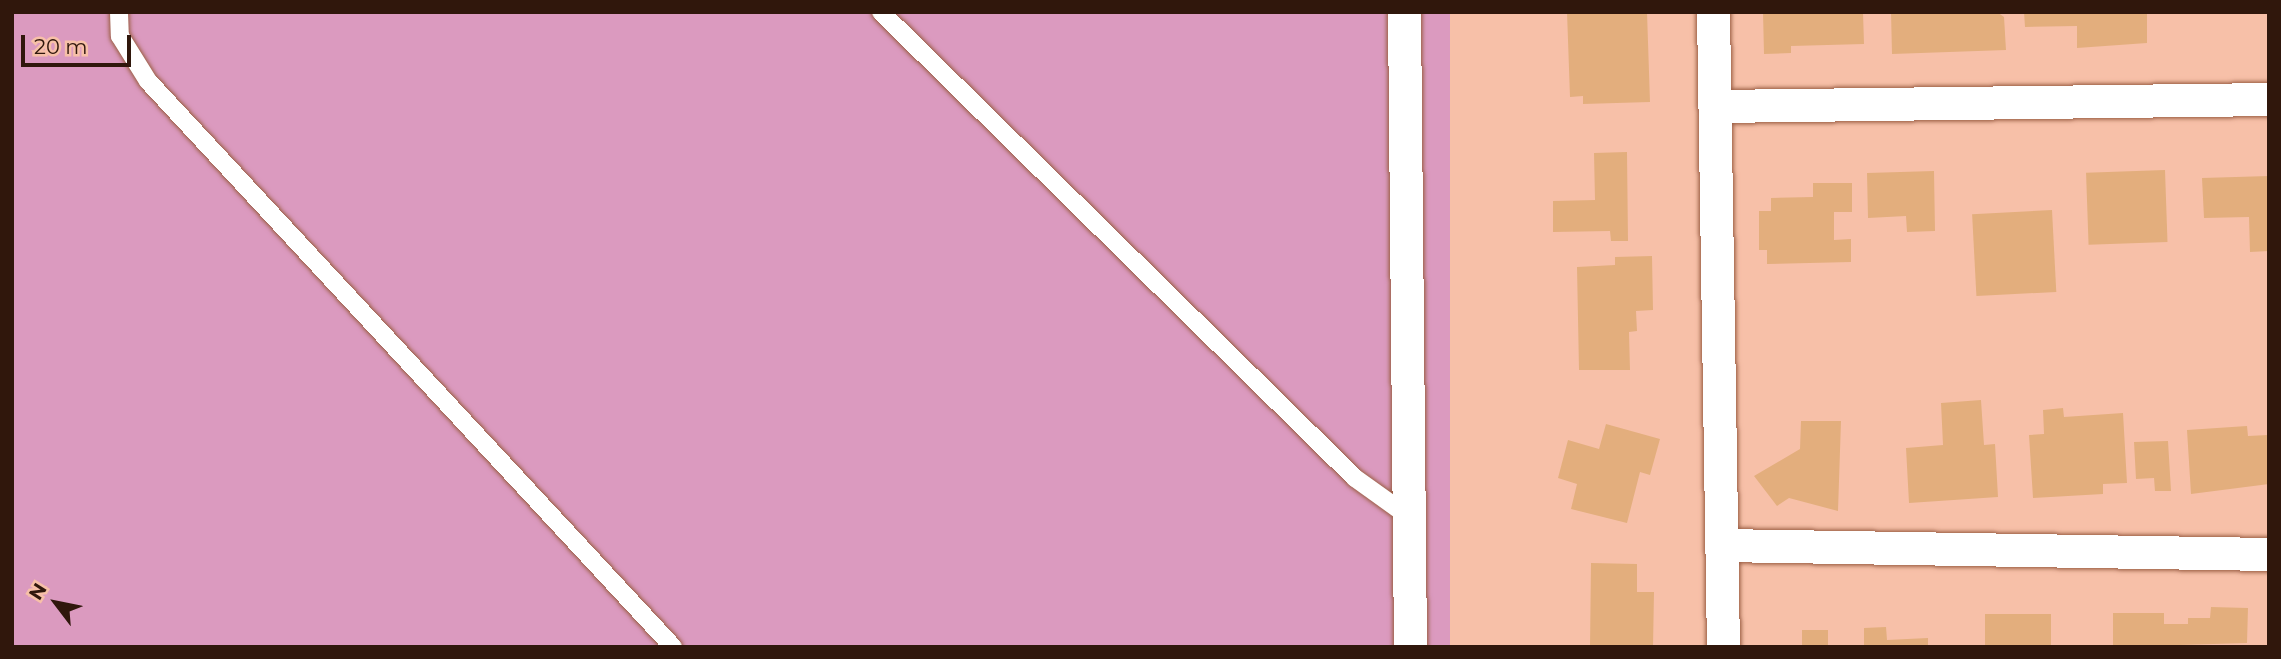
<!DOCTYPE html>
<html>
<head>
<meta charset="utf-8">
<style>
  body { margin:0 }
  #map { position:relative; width:2281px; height:659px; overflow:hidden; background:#f7c0a8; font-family:Montserrat,sans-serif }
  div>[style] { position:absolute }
  .green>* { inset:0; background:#db9abf; transform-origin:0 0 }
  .building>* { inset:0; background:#e3ae7d; transform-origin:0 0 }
  .roads { filter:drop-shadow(0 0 2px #9b5e44) drop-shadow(0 0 2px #9b5e44) }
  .lane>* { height:18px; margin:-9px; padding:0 9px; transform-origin:9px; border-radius:9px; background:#fff }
  .street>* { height:33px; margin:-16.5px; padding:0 16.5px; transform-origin:16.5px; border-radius:16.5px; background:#fff }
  span { translate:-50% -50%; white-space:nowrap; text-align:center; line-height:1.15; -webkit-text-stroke:5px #f7c0a8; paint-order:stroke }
  .frame { position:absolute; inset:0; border:14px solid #30170c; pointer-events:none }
  .north { position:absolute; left:21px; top:568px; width:70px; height:70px; -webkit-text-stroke:5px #f7c0a8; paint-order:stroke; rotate:302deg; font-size:19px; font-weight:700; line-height:28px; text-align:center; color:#30170c }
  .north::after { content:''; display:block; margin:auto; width:24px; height:32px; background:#30170c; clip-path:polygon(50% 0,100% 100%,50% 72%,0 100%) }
  .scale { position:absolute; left:21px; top:35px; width:110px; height:32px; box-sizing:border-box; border:4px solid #30170c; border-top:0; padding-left:9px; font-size:21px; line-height:24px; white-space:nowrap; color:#30170c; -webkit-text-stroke:5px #f7c0a8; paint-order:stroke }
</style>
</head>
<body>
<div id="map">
  <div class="green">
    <i style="left:12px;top:12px;width:1438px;height:635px"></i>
  </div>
  <div class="building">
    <i style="clip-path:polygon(1567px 12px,1647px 12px,1650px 102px,1583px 104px,1583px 96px,1570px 97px)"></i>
    <i style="clip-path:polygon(1763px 12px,1863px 12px,1864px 44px,1791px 46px,1791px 53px,1764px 54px)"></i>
    <i style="clip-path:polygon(1891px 12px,1997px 12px,2004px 17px,2006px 50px,1892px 54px)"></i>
    <i style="clip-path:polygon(2024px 12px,2147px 12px,2147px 43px,2077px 48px,2077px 26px,2025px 27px)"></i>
    <i style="clip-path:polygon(1627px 152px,1628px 241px,1611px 241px,1610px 231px,1553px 232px,1553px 201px,1595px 200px,1594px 153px)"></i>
    <i style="left:2165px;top:170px;width:72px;height:79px;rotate:88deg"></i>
    <i style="clip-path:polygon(1934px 171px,1935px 231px,1907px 232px,1906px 216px,1868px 218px,1867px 173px)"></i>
    <i style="clip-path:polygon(2269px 176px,2269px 251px,2250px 252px,2249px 217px,2204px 218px,2202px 178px)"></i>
    <i style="clip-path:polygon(1813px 183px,1852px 183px,1852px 212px,1834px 212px,1834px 240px,1851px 239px,1851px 262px,1767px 264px,1767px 250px,1759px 250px,1759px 211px,1771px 211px,1771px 198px,1813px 197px)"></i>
    <i style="left:2052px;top:210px;width:82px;height:80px;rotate:87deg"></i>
    <i style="clip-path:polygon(1652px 256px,1653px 310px,1636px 311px,1637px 331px,1629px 332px,1630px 370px,1579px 370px,1577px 267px,1615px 265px,1615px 257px)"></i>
    <i style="clip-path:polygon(1981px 400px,1984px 445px,1995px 444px,1998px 497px,1909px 503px,1906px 448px,1943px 445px,1941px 403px)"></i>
    <i style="clip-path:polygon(2063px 408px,2064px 417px,2123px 413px,2127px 483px,2103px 484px,2103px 494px,2033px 498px,2029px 435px,2044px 434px,2043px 410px)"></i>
    <i style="clip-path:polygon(1801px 421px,1841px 421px,1838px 511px,1789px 498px,1777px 506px,1754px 476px,1800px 449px)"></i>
    <i style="clip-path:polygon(1606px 424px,1660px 439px,1650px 475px,1640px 472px,1627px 523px,1571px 509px,1577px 484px,1558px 478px,1568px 440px,1599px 449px)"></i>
    <i style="clip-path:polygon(2247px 426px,2248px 436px,2268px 435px,2269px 484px,2191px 494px,2187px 430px)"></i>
    <i style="clip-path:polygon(2168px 441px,2171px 491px,2155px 491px,2154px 478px,2136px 479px,2134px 442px)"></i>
    <i style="clip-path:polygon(1591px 563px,1637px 564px,1637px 592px,1654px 592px,1653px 647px,1590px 647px)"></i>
    <i style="clip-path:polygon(2211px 607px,2248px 608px,2247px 643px,2113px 647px,2113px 613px,2164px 613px,2164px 624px,2188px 624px,2188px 618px,2210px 618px)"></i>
    <i style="left:1985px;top:614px;width:66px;height:33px"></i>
    <i style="clip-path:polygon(1886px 627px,1887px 640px,1928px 638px,1928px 647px,1864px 647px,1864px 628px)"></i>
    <i style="left:1802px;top:630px;width:26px;height:17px"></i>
  </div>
  <div class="roads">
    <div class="lane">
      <i style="left:119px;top:12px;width:24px;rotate:88deg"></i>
      <i style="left:120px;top:36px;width:53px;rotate:58.1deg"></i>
      <i style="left:148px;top:81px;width:772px;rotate:47.15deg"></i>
      <i style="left:881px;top:12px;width:665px;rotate:44.51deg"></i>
      <i style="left:1355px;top:478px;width:65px;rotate:35.6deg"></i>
    </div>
    <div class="street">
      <i style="left:1404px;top:12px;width:635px;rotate:89.46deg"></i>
      <i style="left:1713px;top:12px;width:635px;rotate:89.1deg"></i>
      <i style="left:1715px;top:106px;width:554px;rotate:-0.72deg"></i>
      <i style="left:1721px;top:545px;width:548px;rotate:0.94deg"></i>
    </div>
  </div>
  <div class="frame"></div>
  <div class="north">N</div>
  <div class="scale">20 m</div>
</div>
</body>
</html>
